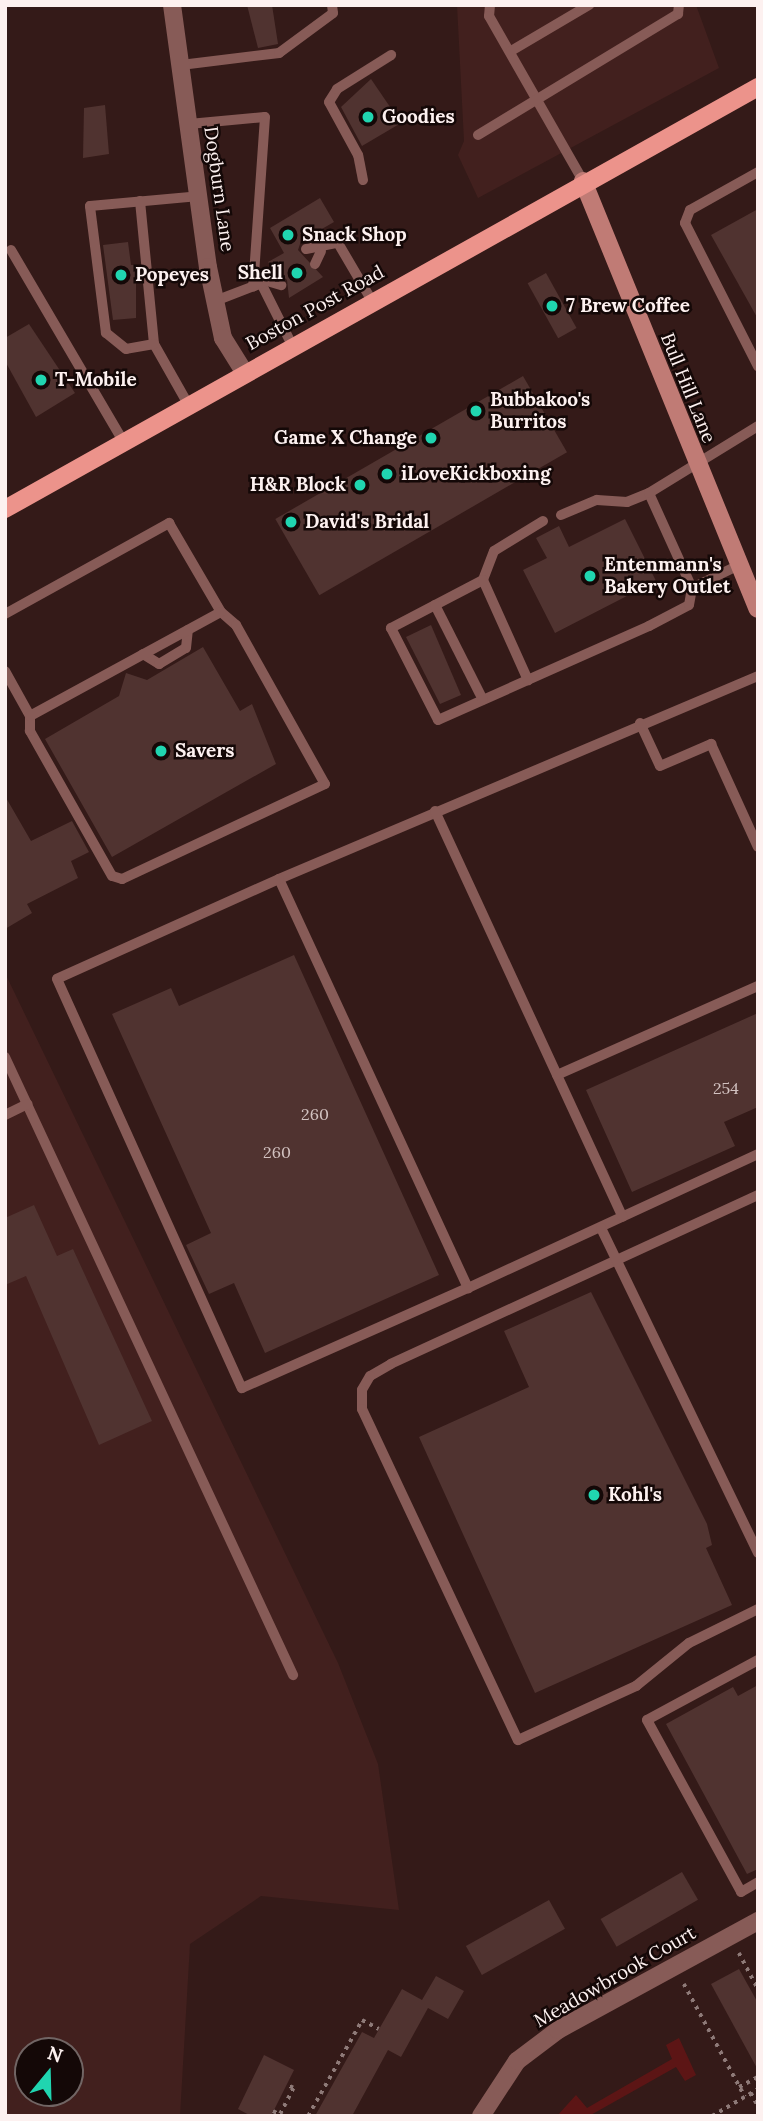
<!DOCTYPE html>
<html>
<head>
<meta charset="utf-8">
<style>
  body { margin:0 }
  #map { position:relative; width:763px; height:2121px; overflow:hidden; background:#341a18; font-family:Lora,serif }
  div>[style] { position:absolute }
  .built>* { inset:0; background:#42201e }
  .green>* { inset:0; background:#5c1515 }
  .building>* { inset:0; background:#503330; transform-origin:0 0 }
  .path>* { height:3.5px; margin-top:-1.75px; transform-origin:0; background:repeating-linear-gradient(90deg,#8e7a78 0 3.5px,transparent 0 8.5px) }
  .lane>* { height:10px; margin:-5px; padding:0 5px; transform-origin:5px; border-radius:5px; background:#875b57 }
  .street>* { height:18px; margin:-9px; padding:0 9px; transform-origin:9px; border-radius:9px; background:#875b57 }
  .secondary>* { height:18px; margin:-9px; padding:0 9px; transform-origin:9px; border-radius:9px; background:#c07b75 }
  .primary>* { height:18px; margin:-9px; padding:0 9px; transform-origin:9px; border-radius:9px; background:#ec938b }
  .dots>* { width:19px; height:19px; translate:-50% -50%; box-sizing:border-box; border:4px solid #140807; border-radius:50% }
  span { translate:-50% -50%; white-space:nowrap; text-align:center; line-height:1.15; -webkit-text-stroke:5px #140807; paint-order:stroke }
  .number-label { font-size:16px; color:#d2c2c0 }
  .number-label span { -webkit-text-stroke-width:0 }
  .poi-label { font-size:19px; color:#fdf1f0; font-weight:700 }
  .left { translate:0 -50%; text-align:left }
  .right { translate:-100% -50%; text-align:right }
  .street-label { font-size:19px; color:#fdf1f0 }
  .frame { position:absolute; inset:0; border:7px solid #fdf1f0; pointer-events:none }
  .north { position:absolute; left:14px; top:2037px; width:70px; height:70px; box-sizing:border-box; background:#140807; border:2px solid #716564; border-radius:50%; rotate:19deg; font-size:19px; font-weight:700; line-height:28px; text-align:center; color:#fdf1f0 }
  .north::after { content:''; display:block; margin:auto; width:24px; height:32px; background:#20d5b0; clip-path:polygon(50% 0,100% 100%,50% 72%,0 100%) }
</style>
</head>
<body>
<div id="map">
  <div class="built">
    <i style="clip-path:polygon(457px 5px,696px 5px,719px 68px,478px 198px,458px 155px,464px 141px)"></i>
    <i style="clip-path:polygon(evenodd,5px 973px,338px 1663px,378px 1764px,399px 1910px,261px 1896px,190px 1944px,180px 2116px,5px 2116px,5px 973px,28px 2051px,70px 2051px,70px 2093px,28px 2093px,28px 2051px)"></i>
  </div>
  <div class="green">
    <i style="clip-path:polygon(679px 2038px,696px 2075px,685px 2081px,676px 2067px,589px 2116px,557px 2116px,576px 2095px,587px 2108px,672px 2059px,666px 2045px)"></i>
  </div>
  <div class="building">
    <i style="clip-path:polygon(247px 5px,272px 5px,278px 44px,258px 48px)"></i>
    <i style="clip-path:polygon(371px 79px,401px 123px,362px 146px,341px 107px)"></i>
    <i style="clip-path:polygon(105px 105px,109px 154px,83px 158px,84px 108px)"></i>
    <i style="clip-path:polygon(320px 198px,334px 222px,301px 241px,298px 250px,323px 277px,289px 298px,287px 280px,268px 262px,284px 253px,270px 228px)"></i>
    <i style="clip-path:polygon(758px 209px,758px 319px,711px 235px)"></i>
    <i style="clip-path:polygon(128px 242px,131px 265px,136px 265px,136px 318px,113px 320px,103px 245px)"></i>
    <i style="left:546px;top:273px;width:63px;height:21px;rotate:61deg"></i>
    <i style="clip-path:polygon(29px 324px,75px 393px,36px 417px,5px 361px,5px 338px)"></i>
    <i style="left:523px;top:376px;width:88px;height:286px;rotate:60deg"></i>
    <i style="clip-path:polygon(625px 519px,656px 581px,555px 633px,523px 570px,547px 558px,536px 538px,559px 526px,569px 547px)"></i>
    <i style="clip-path:polygon(431px 625px,461px 695px,440px 704px,406px 637px)"></i>
    <i style="clip-path:polygon(203px 647px,240px 711px,252px 704px,276px 764px,112px 857px,45px 739px,119px 696px,126px 673px,147px 680px)"></i>
    <i style="clip-path:polygon(5px 796px,31px 841px,72px 821px,89px 852px,71px 861px,78px 878px,27px 904px,32px 913px,5px 929px)"></i>
    <i style="clip-path:polygon(294px 955px,439px 1275px,265px 1353px,234px 1283px,209px 1294px,186px 1245px,211px 1233px,112px 1014px,171px 988px,179px 1006px)"></i>
    <i style="clip-path:polygon(758px 1013px,758px 1107px,724px 1122px,735px 1146px,632px 1192px,586px 1090px)"></i>
    <i style="clip-path:polygon(34px 1205px,57px 1256px,73px 1249px,152px 1421px,99px 1445px,26px 1276px,5px 1285px,5px 1218px)"></i>
    <i style="clip-path:polygon(591px 1292px,707px 1524px,712px 1545px,706px 1548px,732px 1605px,535px 1693px,419px 1437px,529px 1387px,504px 1331px)"></i>
    <i style="clip-path:polygon(758px 1685px,758px 1869px,747px 1874px,666px 1724px,733px 1687px,738px 1696px)"></i>
    <i style="left:682px;top:1872px;width:32px;height:94px;rotate:60deg"></i>
    <i style="left:549px;top:1900px;width:33px;height:95px;rotate:61deg"></i>
    <i style="clip-path:polygon(739px 1969px,758px 2003px,758px 2070px,711px 1984px)"></i>
    <i style="clip-path:polygon(436px 1976px,464px 1991px,448px 2019px,428px 2008px,401px 2057px,388px 2050px,352px 2116px,315px 2116px,362px 2032px,374px 2038px,402px 1989px,422px 2000px)"></i>
    <i style="clip-path:polygon(264px 2055px,294px 2070px,271px 2116px,251px 2116px,238px 2109px)"></i>
  </div>
  <div class="path">
    <i style="left:739px;top:1953px;width:41px;rotate:62.2deg"></i>
    <i style="left:684px;top:1984px;width:128px;rotate:61.6deg"></i>
    <i style="left:739px;top:2087px;width:21px;rotate:-28deg"></i>
    <i style="left:751px;top:2093px;width:15px;rotate:62deg"></i>
    <i style="left:273px;top:2111px;width:11px;rotate:27deg"></i>
    <i style="left:280px;top:2114px;width:29px;rotate:-63deg"></i>
    <i style="left:293px;top:2088px;width:8px;rotate:-157deg"></i>
    <i style="left:308px;top:2116px;width:110px;rotate:-60.6deg"></i>
    <i style="left:362px;top:2020px;width:19px;rotate:28deg"></i>
    <i style="left:712px;top:2116px;width:53px;rotate:-30.4deg"></i>
  </div>
  <div class="lane">
    <i style="left:490px;top:5px;width:11px;rotate:95deg"></i>
    <i style="left:489px;top:16px;width:190px;rotate:60.3deg"></i>
    <i style="left:511px;top:51px;width:91px;rotate:-30.5deg"></i>
    <i style="left:181px;top:65px;width:99px;rotate:-7deg"></i>
    <i style="left:279px;top:53px;width:67px;rotate:-36.5deg"></i>
    <i style="left:333px;top:13px;width:8px;rotate:-97deg"></i>
    <i style="left:189px;top:124px;width:76px;rotate:-5.3deg"></i>
    <i style="left:265px;top:117px;width:170px;rotate:94deg"></i>
    <i style="left:478px;top:135px;width:234px;rotate:-31.2deg"></i>
    <i style="left:678px;top:14px;width:9px;rotate:-84deg"></i>
    <i style="left:758px;top:172px;width:78px;rotate:150.8deg"></i>
    <i style="left:690px;top:210px;width:14px;rotate:111deg"></i>
    <i style="left:685px;top:223px;width:161px;rotate:63deg"></i>
    <i style="left:363px;top:180px;width:25px;rotate:-101deg"></i>
    <i style="left:358px;top:155px;width:60px;rotate:-118.7deg"></i>
    <i style="left:329px;top:102px;width:15px;rotate:-58deg"></i>
    <i style="left:337px;top:89px;width:64px;rotate:-32.2deg"></i>
    <i style="left:140px;top:201px;width:144px;rotate:84.4deg"></i>
    <i style="left:306px;top:249px;width:33px;rotate:-11deg"></i>
    <i style="left:338px;top:243px;width:67px;rotate:59.6deg"></i>
    <i style="left:11px;top:250px;width:221px;rotate:59.6deg"></i>
    <i style="left:315px;top:264px;width:14px;rotate:-65deg"></i>
    <i style="left:261px;top:283px;width:69px;rotate:63.4deg"></i>
    <i style="left:215px;top:301px;width:56px;rotate:-21deg"></i>
    <i style="left:267px;top:281px;width:15px;rotate:16deg"></i>
    <i style="left:188px;top:404px;width:69px;rotate:-119.5deg"></i>
    <i style="left:154px;top:344px;width:28px;rotate:170deg"></i>
    <i style="left:126px;top:349px;width:26px;rotate:-141deg"></i>
    <i style="left:106px;top:333px;width:128px;rotate:-97.2deg"></i>
    <i style="left:90px;top:206px;width:109px;rotate:-5.2deg"></i>
    <i style="left:561px;top:515px;width:39px;rotate:-23deg"></i>
    <i style="left:597px;top:500px;width:30px;rotate:4deg"></i>
    <i style="left:627px;top:502px;width:24px;rotate:-22deg"></i>
    <i style="left:543px;top:521px;width:57px;rotate:148.5deg"></i>
    <i style="left:494px;top:551px;width:31px;rotate:111deg"></i>
    <i style="left:483px;top:580px;width:104px;rotate:152.4deg"></i>
    <i style="left:391px;top:628px;width:103px;rotate:62.9deg"></i>
    <i style="left:438px;top:720px;width:231px;rotate:-24deg"></i>
    <i style="left:649px;top:626px;width:45px;rotate:-27.7deg"></i>
    <i style="left:689px;top:605px;width:17px;rotate:-80deg"></i>
    <i style="left:739px;top:565px;width:52px;rotate:153.9deg"></i>
    <i style="left:692px;top:588px;width:104px;rotate:-114.4deg"></i>
    <i style="left:649px;top:493px;width:128px;rotate:-31.6deg"></i>
    <i style="left:483px;top:580px;width:110px;rotate:65.8deg"></i>
    <i style="left:435px;top:605px;width:106px;rotate:63.2deg"></i>
    <i style="left:5px;top:614px;width:188px;rotate:-29deg"></i>
    <i style="left:169px;top:523px;width:103px;rotate:59.7deg"></i>
    <i style="left:221px;top:612px;width:20px;rotate:41deg"></i>
    <i style="left:236px;top:625px;width:182px;rotate:60.8deg"></i>
    <i style="left:325px;top:784px;width:224px;rotate:154.9deg"></i>
    <i style="left:122px;top:879px;width:10px;rotate:-163deg"></i>
    <i style="left:112px;top:876px;width:167px;rotate:-119.5deg"></i>
    <i style="left:30px;top:731px;width:15px;rotate:-90deg"></i>
    <i style="left:143px;top:654px;width:19px;rotate:32deg"></i>
    <i style="left:159px;top:664px;width:31px;rotate:-31deg"></i>
    <i style="left:186px;top:648px;width:18px;rotate:-84deg"></i>
    <i style="left:5px;top:671px;width:51px;rotate:60.9deg"></i>
    <i style="left:30px;top:716px;width:217px;rotate:-28.6deg"></i>
    <i style="left:758px;top:676px;width:520px;rotate:157.03deg"></i>
    <i style="left:279px;top:879px;width:451px;rotate:65.2deg"></i>
    <i style="left:468px;top:1288px;width:319px;rotate:-24.8deg"></i>
    <i style="left:640px;top:723px;width:47px;rotate:65.1deg"></i>
    <i style="left:660px;top:766px;width:56px;rotate:-23.3deg"></i>
    <i style="left:711px;top:744px;width:113px;rotate:65.5deg"></i>
    <i style="left:435px;top:811px;width:447px;rotate:65.2deg"></i>
    <i style="left:279px;top:879px;width:243px;rotate:155.8deg"></i>
    <i style="left:57px;top:979px;width:449px;rotate:65.7deg"></i>
    <i style="left:242px;top:1388px;width:247px;rotate:-23.9deg"></i>
    <i style="left:5px;top:1057px;width:682px;rotate:65.01deg"></i>
    <i style="left:557px;top:1075px;width:220px;rotate:-23.9deg"></i>
    <i style="left:5px;top:1115px;width:25px;rotate:-26deg"></i>
    <i style="left:758px;top:1195px;width:404px;rotate:155.3deg"></i>
    <i style="left:391px;top:1364px;width:24px;rotate:150deg"></i>
    <i style="left:370px;top:1376px;width:16px;rotate:120deg"></i>
    <i style="left:362px;top:1390px;width:19px;rotate:90deg"></i>
    <i style="left:362px;top:1409px;width:366px;rotate:64.8deg"></i>
    <i style="left:518px;top:1740px;width:130px;rotate:-24.6deg"></i>
    <i style="left:636px;top:1686px;width:68px;rotate:-39.1deg"></i>
    <i style="left:689px;top:1643px;width:77px;rotate:-26.2deg"></i>
    <i style="left:601px;top:1228px;width:361px;rotate:64.2deg"></i>
    <i style="left:758px;top:1660px;width:126px;rotate:151.6deg"></i>
    <i style="left:647px;top:1720px;width:196px;rotate:61.3deg"></i>
    <i style="left:741px;top:1892px;width:20px;rotate:-30deg"></i>
  </div>
  <div class="street">
    <i style="left:172px;top:5px;width:264px;rotate:82.2deg"></i>
    <i style="left:208px;top:267px;width:73px;rotate:78.1deg"></i>
    <i style="left:223px;top:338px;width:40px;rotate:58deg"></i>
    <i style="left:481px;top:2116px;width:66px;rotate:-56.8deg"></i>
    <i style="left:517px;top:2061px;width:51px;rotate:-37.1deg"></i>
    <i style="left:558px;top:2030px;width:228px;rotate:-28.6deg"></i>
  </div>
  <div class="secondary">
    <i style="left:583px;top:181px;width:462px;rotate:67.8deg"></i>
  </div>
  <div class="primary">
    <i style="left:5px;top:509px;width:863px;rotate:-29.27deg"></i>
  </div>
  <div class="dots">
    <i style="left:368px;top:117px;background:#20d5b0"></i>
    <i style="left:288px;top:235px;background:#20d5b0"></i>
    <i style="left:297px;top:273px;background:#20d5b0"></i>
    <i style="left:121px;top:275px;background:#20d5b0"></i>
    <i style="left:552px;top:306px;background:#20d5b0"></i>
    <i style="left:41px;top:380px;background:#20d5b0"></i>
    <i style="left:476px;top:411px;background:#20d5b0"></i>
    <i style="left:431px;top:438px;background:#20d5b0"></i>
    <i style="left:387px;top:474px;background:#20d5b0"></i>
    <i style="left:360px;top:485px;background:#20d5b0"></i>
    <i style="left:291px;top:522px;background:#20d5b0"></i>
    <i style="left:590px;top:576px;background:#20d5b0"></i>
    <i style="left:161px;top:751px;background:#20d5b0"></i>
    <i style="left:594px;top:1495px;background:#20d5b0"></i>
  </div>
  <div class="number-label">
    <span style="left:726px;top:1088px">254</span>
    <span style="left:315px;top:1114px">260</span>
    <span style="left:277px;top:1152px">260</span>
  </div>
  <div class="poi-label">
    <span class="left" style="left:382px;top:117px">Goodies</span>
    <span class="left" style="left:302px;top:235px">Snack Shop</span>
    <span class="right" style="left:283px;top:273px">Shell</span>
    <span class="left" style="left:135px;top:275px">Popeyes</span>
    <span class="left" style="left:566px;top:306px">7 Brew Coffee</span>
    <span class="left" style="left:55px;top:380px">T-Mobile</span>
    <span class="left" style="left:490px;top:411px">Bubbakoo's<br>Burritos</span>
    <span class="right" style="left:417px;top:438px">Game X Change</span>
    <span class="left" style="left:401px;top:474px">iLoveKickboxing</span>
    <span class="right" style="left:346px;top:485px">H&amp;R Block</span>
    <span class="left" style="left:305px;top:522px">David's Bridal</span>
    <span class="left" style="left:604px;top:576px">Entenmann's<br>Bakery Outlet</span>
    <span class="left" style="left:175px;top:751px">Savers</span>
    <span class="left" style="left:608px;top:1495px">Kohl's</span>
  </div>
  <div class="street-label">
    <span style="left:219px;top:189px;rotate:82deg">Dogburn Lane</span>
    <span style="left:315px;top:308px;rotate:-29deg">Boston Post Road</span>
    <span style="left:688px;top:388px;rotate:68deg">Bull Hill Lane</span>
    <span style="left:615px;top:1977px;rotate:-30deg">Meadowbrook Court</span>
  </div>
  <div class="frame"></div>
  <div class="north">N</div>
</div>
</body>
</html>
